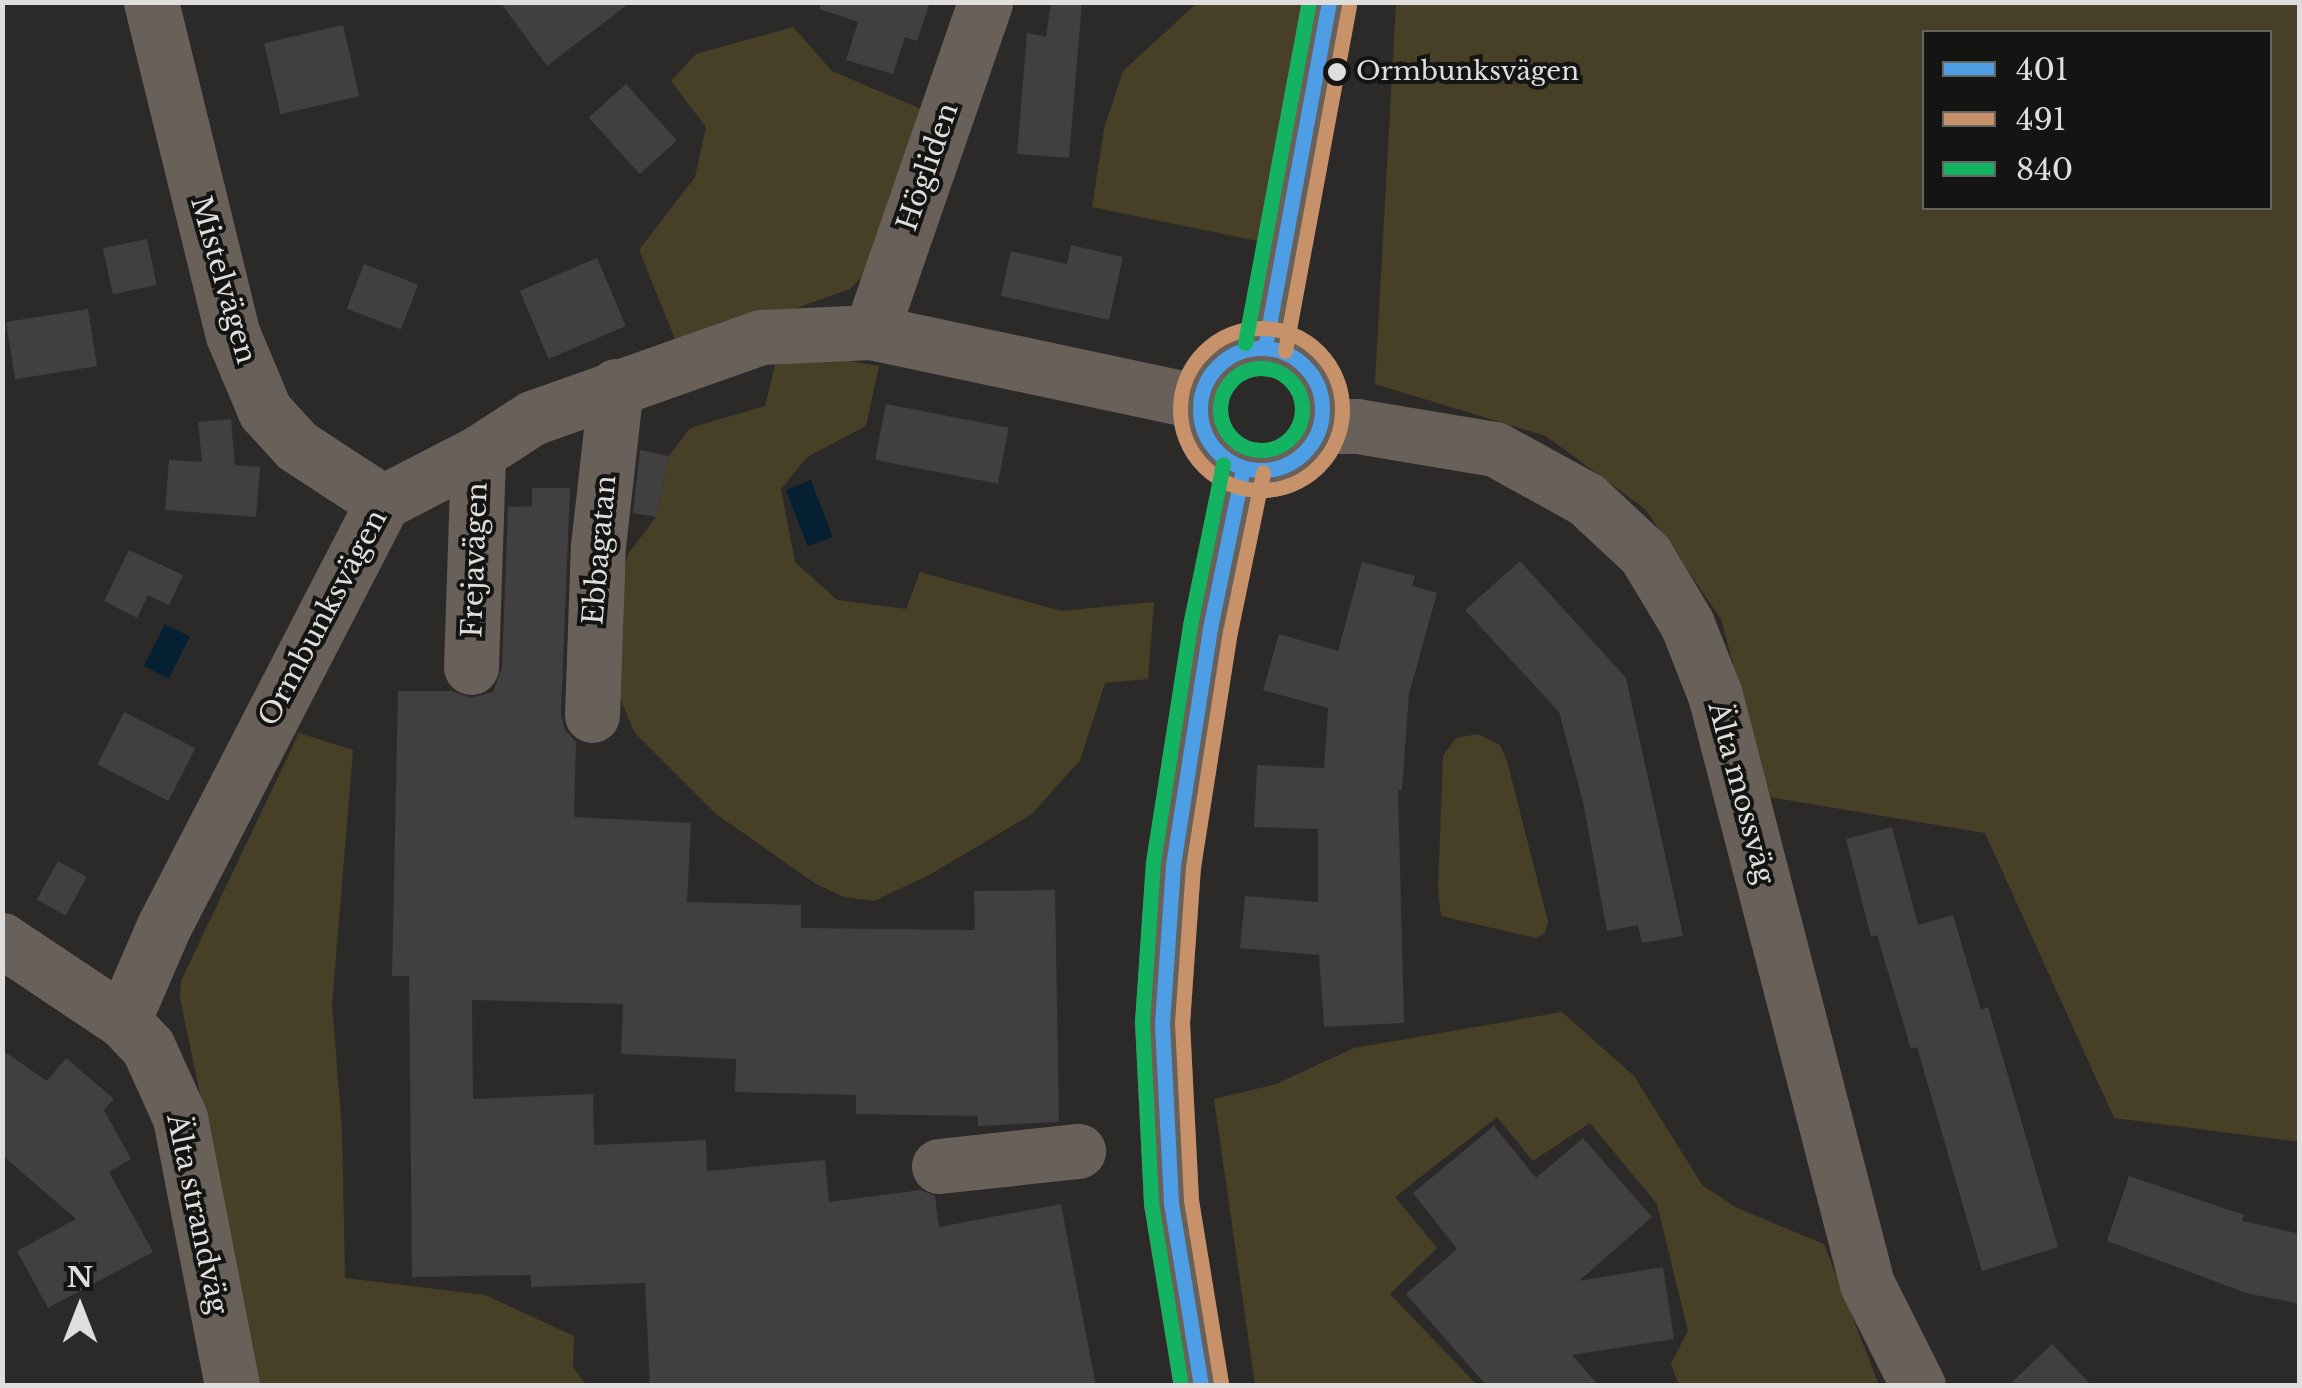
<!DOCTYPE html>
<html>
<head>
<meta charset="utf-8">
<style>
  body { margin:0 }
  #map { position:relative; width:2302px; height:1388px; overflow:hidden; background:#2b2a29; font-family:"Libre Baskerville",serif }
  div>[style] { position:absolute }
  .green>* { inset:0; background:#474026 }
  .water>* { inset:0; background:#062033; transform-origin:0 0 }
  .building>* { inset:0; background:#413f3f; transform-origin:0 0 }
  .minor>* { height:55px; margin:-27.5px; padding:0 27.5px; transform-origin:27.5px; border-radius:27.5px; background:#686059 }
  .major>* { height:55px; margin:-27.5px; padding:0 27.5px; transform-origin:27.5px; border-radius:27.5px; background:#696059 }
  .major>.ring { margin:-27.5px; padding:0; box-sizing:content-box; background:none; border:55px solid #696059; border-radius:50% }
  .bus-1>* { height:15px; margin:-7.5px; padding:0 7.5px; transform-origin:7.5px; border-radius:7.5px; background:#4d9ee5 }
  .bus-1>.ring { margin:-7.5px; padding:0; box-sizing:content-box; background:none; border:15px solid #4d9ee5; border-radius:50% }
  .bus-2>* { height:15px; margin:-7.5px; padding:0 7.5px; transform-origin:7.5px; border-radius:7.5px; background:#c7916a }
  .bus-2>.ring { margin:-7.5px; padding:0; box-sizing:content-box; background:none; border:15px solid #c7916a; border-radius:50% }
  .bus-3>* { height:15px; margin:-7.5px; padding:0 7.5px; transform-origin:7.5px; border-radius:7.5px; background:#13b361 }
  .bus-3>.ring { margin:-7.5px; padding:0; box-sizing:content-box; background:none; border:15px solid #13b361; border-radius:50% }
  .dots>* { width:28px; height:28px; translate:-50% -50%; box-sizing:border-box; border:5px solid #141412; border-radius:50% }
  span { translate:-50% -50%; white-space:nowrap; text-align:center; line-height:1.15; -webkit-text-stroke:8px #141412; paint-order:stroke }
  .bus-label { font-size:26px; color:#dfdedc }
  .left { translate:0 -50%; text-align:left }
  .street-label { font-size:28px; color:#dfdedc }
  .frame { position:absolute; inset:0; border:5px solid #dfdedc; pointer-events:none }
  .legend { position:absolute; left:1922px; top:30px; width:350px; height:180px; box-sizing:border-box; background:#141412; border:2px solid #656563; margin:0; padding:12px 18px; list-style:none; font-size:30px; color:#dfdedc }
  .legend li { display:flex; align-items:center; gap:20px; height:50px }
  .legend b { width:50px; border:2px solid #656563 }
  .north { position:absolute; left:30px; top:1258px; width:100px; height:100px; -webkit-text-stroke:8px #141412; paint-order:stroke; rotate:0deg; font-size:28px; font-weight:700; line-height:40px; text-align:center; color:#dfdedc }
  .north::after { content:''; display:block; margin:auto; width:35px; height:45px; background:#dfdedc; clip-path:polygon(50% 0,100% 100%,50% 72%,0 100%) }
</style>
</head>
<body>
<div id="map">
  <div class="green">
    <i style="clip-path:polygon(1197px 3px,1310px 3px,1267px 243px,1092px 207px,1104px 129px,1123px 71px)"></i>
    <i style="clip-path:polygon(evenodd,1396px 3px,2299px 3px,2299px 1142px,2114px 1118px,1985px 833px,1769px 797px,1721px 619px,1645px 509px,1546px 436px,1375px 384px,1396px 3px,1924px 32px,2270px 32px,2270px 208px,1924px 208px,1924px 32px)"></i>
    <i style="clip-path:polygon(793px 27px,832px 71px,926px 111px,873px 266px,850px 289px,679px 349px,639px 250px,695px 177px,706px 127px,671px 81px,696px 54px)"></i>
    <i style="clip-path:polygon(810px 354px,879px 366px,866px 426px,807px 457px,781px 489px,795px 562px,837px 600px,906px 609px,920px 572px,1061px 611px,1154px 602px,1148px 679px,1105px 683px,1080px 760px,1032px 814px,931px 874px,874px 901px,844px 897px,816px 884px,716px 814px,635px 733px,618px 694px,620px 588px,628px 554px,656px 517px,669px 456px,690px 428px,765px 406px,776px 361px)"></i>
    <i style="clip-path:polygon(299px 733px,353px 750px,332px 1005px,342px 1129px,345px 1278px,485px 1295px,574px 1336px,573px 1368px,587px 1385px,254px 1385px,243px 1299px,180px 998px,181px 981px)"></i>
    <i style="clip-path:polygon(1478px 734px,1500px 745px,1507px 761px,1548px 922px,1545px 933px,1536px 938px,1441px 916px,1438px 889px,1443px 756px,1456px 738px)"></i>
    <i style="clip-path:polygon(1562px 1012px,1634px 1076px,1703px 1186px,1737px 1208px,1824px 1244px,1879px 1385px,1679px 1385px,1671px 1364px,1688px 1331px,1657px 1204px,1590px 1123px,1533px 1161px,1497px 1117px,1395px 1197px,1437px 1248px,1390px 1294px,1477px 1385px,1255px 1385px,1214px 1099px,1276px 1084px,1354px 1048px)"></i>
  </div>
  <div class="water">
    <i style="left:811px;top:480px;width:61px;height:27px;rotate:69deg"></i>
    <i style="left:165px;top:624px;width:28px;height:47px;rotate:27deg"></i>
  </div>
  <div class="building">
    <i style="clip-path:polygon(500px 2px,631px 2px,547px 66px)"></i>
    <i style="clip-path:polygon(821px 2px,930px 2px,917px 41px,905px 37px,893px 74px,846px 60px,858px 22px,820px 9px)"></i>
    <i style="clip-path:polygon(1051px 2px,1082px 2px,1069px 158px,1017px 154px,1027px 33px,1046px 37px)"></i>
    <i style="left:343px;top:25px;width:73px;height:81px;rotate:77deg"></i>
    <i style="left:626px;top:84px;width:76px;height:50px;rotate:48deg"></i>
    <i style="left:147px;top:239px;width:47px;height:45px;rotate:78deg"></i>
    <i style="clip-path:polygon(1071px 245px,1123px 257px,1109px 320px,1001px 296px,1011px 251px,1067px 264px)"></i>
    <i style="left:597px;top:258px;width:74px;height:84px;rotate:67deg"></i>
    <i style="left:364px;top:264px;width:58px;height:48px;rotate:21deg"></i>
    <i style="left:88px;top:309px;width:58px;height:83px;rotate:81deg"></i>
    <i style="left:886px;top:404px;width:125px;height:57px;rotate:11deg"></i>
    <i style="clip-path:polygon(231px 419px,235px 465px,260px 467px,256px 517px,165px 510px,169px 460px,202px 462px,198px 422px)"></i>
    <i style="clip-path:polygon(640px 450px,669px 456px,656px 517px,633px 513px)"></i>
    <i style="clip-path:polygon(532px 488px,570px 488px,561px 714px,565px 730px,576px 742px,574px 817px,691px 823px,687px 902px,801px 905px,801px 928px,975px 930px,974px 891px,1055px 890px,1059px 1122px,978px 1126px,978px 1116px,856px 1114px,856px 1095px,735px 1092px,736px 1059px,621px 1054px,623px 1004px,472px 1000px,473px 1099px,593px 1094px,594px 1145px,706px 1140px,707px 1171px,825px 1160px,829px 1202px,921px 1190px,935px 1196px,939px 1227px,1061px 1204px,1096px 1386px,650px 1386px,645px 1283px,531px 1287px,531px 1275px,412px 1277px,409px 976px,392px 976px,398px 691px,452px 691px,471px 698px,493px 692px,502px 668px,508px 507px,532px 506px)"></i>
    <i style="clip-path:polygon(129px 550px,183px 575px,169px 605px,148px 595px,137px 618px,104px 601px)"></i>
    <i style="clip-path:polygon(1520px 561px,1626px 678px,1683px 936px,1642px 943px,1638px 925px,1607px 931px,1583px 802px,1559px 712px,1465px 610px)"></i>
    <i style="clip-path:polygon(1362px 562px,1415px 576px,1412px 586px,1437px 593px,1409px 694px,1402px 790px,1398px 790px,1404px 1023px,1324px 1027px,1319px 955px,1240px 948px,1245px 896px,1318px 902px,1318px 829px,1254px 827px,1257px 765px,1324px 768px,1328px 708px,1263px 690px,1279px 634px,1338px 651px)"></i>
    <i style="left:124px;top:712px;width:80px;height:59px;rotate:27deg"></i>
    <i style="clip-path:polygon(1892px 827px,1918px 925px,1953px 915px,1981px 1010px,1988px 1007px,2058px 1247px,1982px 1271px,1917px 1047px,1911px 1049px,1877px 935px,1871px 937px,1846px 839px)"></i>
    <i style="left:58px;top:861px;width:33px;height:44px;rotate:29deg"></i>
    <i style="clip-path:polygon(2px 1050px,47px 1081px,66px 1058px,114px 1099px,104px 1110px,131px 1159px,109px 1172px,153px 1252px,48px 1308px,17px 1251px,76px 1219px,2px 1155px)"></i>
    <i style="clip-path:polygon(1494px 1126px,1536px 1178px,1583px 1138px,1652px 1217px,1579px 1281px,1663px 1267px,1674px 1339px,1572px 1355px,1599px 1386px,1487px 1386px,1406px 1294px,1457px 1249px,1413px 1193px)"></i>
    <i style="clip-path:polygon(2129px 1176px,2244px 1215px,2242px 1221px,2300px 1234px,2300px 1304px,2246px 1293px,2107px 1241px)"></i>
    <i style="clip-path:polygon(2052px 1344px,2092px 1386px,2008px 1386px)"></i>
  </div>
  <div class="minor">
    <i style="left:151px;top:2px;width:343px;rotate:76.2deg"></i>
    <i style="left:233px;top:335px;width:82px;rotate:67.2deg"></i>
    <i style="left:265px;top:411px;width:47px;rotate:47.6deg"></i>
    <i style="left:297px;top:446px;width:103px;rotate:33.1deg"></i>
    <i style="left:871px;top:332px;width:349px;rotate:-70.9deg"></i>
    <i style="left:1320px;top:426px;width:37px"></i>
    <i style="left:1357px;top:426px;width:140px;rotate:9.5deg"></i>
    <i style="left:1495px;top:449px;width:104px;rotate:28.8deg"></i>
    <i style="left:1586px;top:499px;width:81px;rotate:43deg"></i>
    <i style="left:1645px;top:554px;width:82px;rotate:59deg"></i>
    <i style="left:1687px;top:624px;width:76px;rotate:68.5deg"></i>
    <i style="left:1715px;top:695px;width:608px;rotate:75.53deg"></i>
    <i style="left:1867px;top:1284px;width:114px;rotate:63.4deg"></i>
    <i style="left:471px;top:667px;width:214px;rotate:-88.1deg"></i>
    <i style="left:592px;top:715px;width:169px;rotate:-88deg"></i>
    <i style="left:598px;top:546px;width:161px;rotate:-83.6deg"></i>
    <i style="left:2px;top:940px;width:146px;rotate:33.8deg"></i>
    <i style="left:123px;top:1021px;width:36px;rotate:46deg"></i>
    <i style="left:148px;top:1047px;width:78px;rotate:65.7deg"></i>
    <i style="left:180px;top:1118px;width:273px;rotate:79deg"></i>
    <i style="left:123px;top:1021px;width:103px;rotate:-66.7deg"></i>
    <i style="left:164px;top:926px;width:477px;rotate:-62.7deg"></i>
    <i style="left:383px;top:502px;width:107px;rotate:-27.3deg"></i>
    <i style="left:478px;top:453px;width:64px;rotate:-32.9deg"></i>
    <i style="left:532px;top:418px;width:243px;rotate:-19.5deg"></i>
    <i style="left:761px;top:337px;width:110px;rotate:-2.6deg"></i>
    <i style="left:871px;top:332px;width:335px;rotate:12deg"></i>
    <i style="left:939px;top:1166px;width:140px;rotate:-6.2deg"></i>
  </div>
  <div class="major">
    <i style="left:1265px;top:347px;width:351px;rotate:-79.5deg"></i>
    <i class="ring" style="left:1200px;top:348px;width:67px;height:67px"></i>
    <i style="left:1201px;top:1386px;width:186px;rotate:-99.3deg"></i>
    <i style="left:1171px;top:1202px;width:179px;rotate:-92.9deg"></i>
    <i style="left:1162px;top:1023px;width:158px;rotate:-86deg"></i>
    <i style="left:1173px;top:865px;width:240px;rotate:-81.1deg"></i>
    <i style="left:1210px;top:628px;width:163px;rotate:-78.3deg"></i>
  </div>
  <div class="bus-1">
    <i style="left:1265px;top:347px;width:351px;rotate:-79.5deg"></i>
    <i class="ring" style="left:1200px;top:348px;width:107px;height:107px"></i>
    <i style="left:1201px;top:1386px;width:186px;rotate:-99.3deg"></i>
    <i style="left:1171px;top:1202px;width:179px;rotate:-92.9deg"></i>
    <i style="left:1162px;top:1023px;width:158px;rotate:-86deg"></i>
    <i style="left:1173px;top:865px;width:240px;rotate:-81.1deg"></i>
    <i style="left:1210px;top:628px;width:163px;rotate:-78.3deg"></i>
  </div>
  <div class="bus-2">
    <i class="ring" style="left:1180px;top:328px;width:147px;height:147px"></i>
    <i style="left:1285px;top:351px;width:351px;rotate:-79.5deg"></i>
    <i style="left:1221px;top:1383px;width:185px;rotate:-99.3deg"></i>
    <i style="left:1191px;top:1200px;width:177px;rotate:-92.9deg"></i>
    <i style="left:1182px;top:1023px;width:156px;rotate:-86deg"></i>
    <i style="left:1193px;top:867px;width:238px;rotate:-81.1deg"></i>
    <i style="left:1230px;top:632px;width:163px;rotate:-78.3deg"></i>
  </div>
  <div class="bus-3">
    <i style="left:1245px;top:343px;width:347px;rotate:-79.4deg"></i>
    <i class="ring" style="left:1220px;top:368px;width:67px;height:67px"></i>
    <i style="left:1181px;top:1386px;width:185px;rotate:-99.3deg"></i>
    <i style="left:1151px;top:1203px;width:181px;rotate:-92.8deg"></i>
    <i style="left:1142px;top:1022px;width:160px;rotate:-86.1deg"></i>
    <i style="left:1153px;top:862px;width:240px;rotate:-81.1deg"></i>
    <i style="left:1190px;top:625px;width:164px;rotate:-78.4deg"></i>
  </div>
  <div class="dots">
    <i style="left:1337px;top:72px;background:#dfdedc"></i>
  </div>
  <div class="bus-label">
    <span class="left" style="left:1356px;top:72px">Ormbunksvägen</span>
  </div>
  <div class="street-label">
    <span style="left:928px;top:167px;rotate:-71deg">Högliden</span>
    <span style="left:223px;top:280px;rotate:74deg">Mistelvägen</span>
    <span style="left:600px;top:550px;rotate:-85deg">Ebbagatan</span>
    <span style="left:475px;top:560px;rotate:-88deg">Frejavägen</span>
    <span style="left:323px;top:618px;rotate:-62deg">Ormbunksvägen</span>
    <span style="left:1741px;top:793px;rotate:75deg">Älta mossväg</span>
    <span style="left:197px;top:1214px;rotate:78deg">Älta strandväg</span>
  </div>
  <div class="frame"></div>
  <ul class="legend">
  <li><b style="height:12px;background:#4d9ee5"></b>401</li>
  <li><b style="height:12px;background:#c7916a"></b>491</li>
  <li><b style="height:12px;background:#13b361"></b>840</li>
  </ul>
  <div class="north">N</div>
</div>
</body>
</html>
